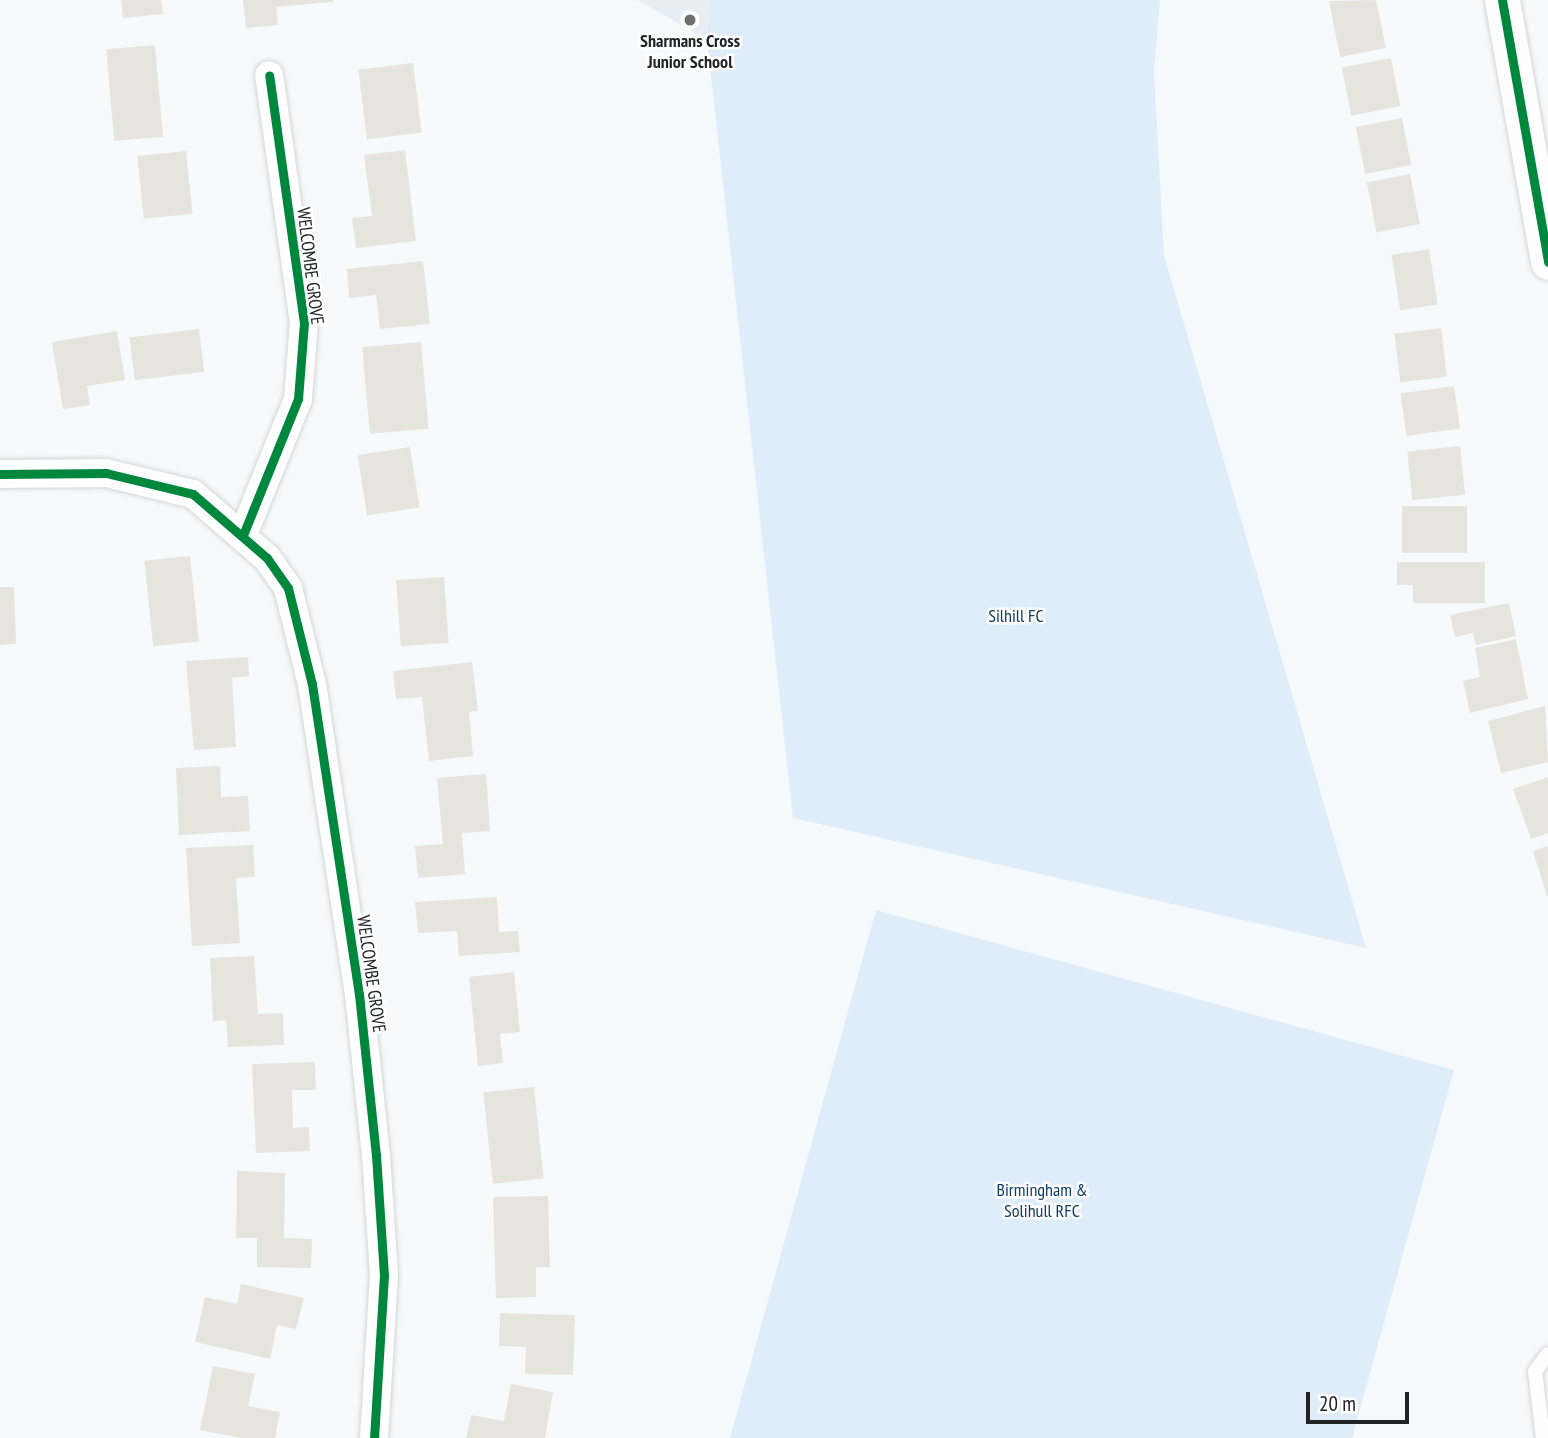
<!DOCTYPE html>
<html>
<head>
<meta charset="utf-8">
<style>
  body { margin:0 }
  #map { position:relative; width:1548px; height:1438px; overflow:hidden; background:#f7fafc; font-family:"PT Sans Narrow",sans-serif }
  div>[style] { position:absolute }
  .built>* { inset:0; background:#e6eef3 }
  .green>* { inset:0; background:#dfedfa }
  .building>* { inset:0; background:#e5e5de; transform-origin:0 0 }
  .roads { filter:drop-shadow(0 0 2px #d4d6d8) drop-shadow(0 0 2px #d4d6d8) }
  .service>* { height:14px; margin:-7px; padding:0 7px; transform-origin:7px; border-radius:7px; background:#fefeff }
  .minor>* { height:28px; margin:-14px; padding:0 14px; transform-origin:14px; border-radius:14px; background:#fefeff }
  .tertiary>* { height:35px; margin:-17.5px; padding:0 17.5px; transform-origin:17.5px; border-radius:17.5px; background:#fefeff }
  .cycleway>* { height:9px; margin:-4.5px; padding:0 4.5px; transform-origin:4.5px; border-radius:4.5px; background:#00873e }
  .dots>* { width:19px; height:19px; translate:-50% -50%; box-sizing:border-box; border:4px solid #fff; border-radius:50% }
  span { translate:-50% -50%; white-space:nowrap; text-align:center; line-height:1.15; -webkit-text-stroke:5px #fff; paint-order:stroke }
  .poi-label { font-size:18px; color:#212324; font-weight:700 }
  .street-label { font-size:18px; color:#212324 }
  .park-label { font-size:18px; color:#0f3d61 }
  .scale { position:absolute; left:1306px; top:1392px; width:103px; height:32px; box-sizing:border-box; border:4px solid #212324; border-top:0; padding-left:9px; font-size:21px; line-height:24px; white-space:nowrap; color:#212324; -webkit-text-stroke:5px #fff; paint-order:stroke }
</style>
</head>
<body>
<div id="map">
  <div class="built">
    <i style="clip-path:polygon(638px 0,710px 0,707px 40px)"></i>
  </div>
  <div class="green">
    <i style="clip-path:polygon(710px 0,1160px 0,1154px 71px,1164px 255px,1366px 948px,793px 818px,707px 40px)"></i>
    <i style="clip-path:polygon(876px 910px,1454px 1070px,1352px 1438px,730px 1438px)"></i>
  </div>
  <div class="building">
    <i style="clip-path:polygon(121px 0,161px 0,163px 14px,123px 18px)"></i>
    <i style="clip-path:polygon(243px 0,333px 0,333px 2px,276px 7px,278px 25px,246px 28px)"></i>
    <i style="clip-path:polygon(1376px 0,1386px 48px,1340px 57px,1329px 1px)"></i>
    <i style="left:155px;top:45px;width:92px;height:49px;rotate:85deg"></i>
    <i style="left:1391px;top:58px;width:49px;height:50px;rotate:79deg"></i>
    <i style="left:413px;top:63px;width:70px;height:55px;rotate:83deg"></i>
    <i style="left:1402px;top:118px;width:48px;height:47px;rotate:79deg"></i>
    <i style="clip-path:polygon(405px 150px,416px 241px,356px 248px,352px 218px,372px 216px,364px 155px)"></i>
    <i style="left:186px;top:151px;width:63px;height:49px;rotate:84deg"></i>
    <i style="left:1410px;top:174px;width:51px;height:44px;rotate:79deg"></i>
    <i style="left:1429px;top:249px;width:56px;height:38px;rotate:81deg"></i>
    <i style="clip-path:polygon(423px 261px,430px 324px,380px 329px,376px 295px,349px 298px,347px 269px)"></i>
    <i style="left:1441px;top:328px;width:49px;height:47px;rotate:83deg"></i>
    <i style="left:199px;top:329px;width:43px;height:70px;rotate:83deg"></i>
    <i style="clip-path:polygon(117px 331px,125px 380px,87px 386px,90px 405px,63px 409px,52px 342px)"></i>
    <i style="left:421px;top:342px;width:87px;height:59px;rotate:85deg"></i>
    <i style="left:1454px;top:386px;width:43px;height:54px;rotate:82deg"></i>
    <i style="left:1460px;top:446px;width:49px;height:53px;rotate:84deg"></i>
    <i style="left:410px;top:447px;width:61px;height:53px;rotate:81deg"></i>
    <i style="left:1467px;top:506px;width:47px;height:65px;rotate:90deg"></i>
    <i style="left:190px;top:556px;width:86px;height:46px;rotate:84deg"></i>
    <i style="clip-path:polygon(1397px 562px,1485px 562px,1485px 603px,1413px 603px,1413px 585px,1397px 585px)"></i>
    <i style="left:444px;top:577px;width:66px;height:48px;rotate:86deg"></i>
    <i style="clip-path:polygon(0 587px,14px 587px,16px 644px,0 645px)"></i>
    <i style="clip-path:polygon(1509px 603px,1516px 636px,1476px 645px,1473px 633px,1455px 637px,1450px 615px)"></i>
    <i style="clip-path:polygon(1516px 639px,1528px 699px,1470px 713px,1463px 681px,1480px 677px,1475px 648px)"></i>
    <i style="clip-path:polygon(248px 657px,249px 676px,232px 678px,236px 747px,194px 750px,186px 661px)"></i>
    <i style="clip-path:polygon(472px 662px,478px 711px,469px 712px,473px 756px,429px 761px,422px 697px,396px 699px,393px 671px)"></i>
    <i style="clip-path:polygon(1545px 706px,1548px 762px,1501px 773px,1488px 721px)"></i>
    <i style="clip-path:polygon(220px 766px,221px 797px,248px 796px,250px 831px,179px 835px,176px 768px)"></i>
    <i style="clip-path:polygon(486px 774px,490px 831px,462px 833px,465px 874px,418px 878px,415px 846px,443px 844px,437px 778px)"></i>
    <i style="clip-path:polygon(1548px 777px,1548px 833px,1531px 839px,1513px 789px)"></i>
    <i style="clip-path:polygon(253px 845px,255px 877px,236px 878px,240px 943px,192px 946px,186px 848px)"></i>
    <i style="clip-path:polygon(1548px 846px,1548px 896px,1547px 896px,1533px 851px)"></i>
    <i style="clip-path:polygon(497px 897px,499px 932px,518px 931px,520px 952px,459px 956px,457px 931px,418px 933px,415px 902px)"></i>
    <i style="clip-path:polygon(254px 956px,258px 1014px,283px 1013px,284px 1045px,228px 1047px,226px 1020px,213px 1021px,210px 958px)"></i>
    <i style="clip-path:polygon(514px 972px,520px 1032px,500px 1034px,503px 1063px,478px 1066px,469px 977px)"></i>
    <i style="clip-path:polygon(315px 1062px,316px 1090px,292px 1090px,293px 1128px,309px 1127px,310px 1151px,256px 1153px,252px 1064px)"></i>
    <i style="left:534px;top:1087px;width:92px;height:51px;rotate:84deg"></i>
    <i style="clip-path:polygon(237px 1171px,285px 1173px,284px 1238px,312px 1239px,311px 1268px,257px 1267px,257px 1238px,236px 1238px)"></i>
    <i style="clip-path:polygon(548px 1196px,550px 1267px,536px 1267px,536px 1297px,496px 1298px,493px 1197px)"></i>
    <i style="clip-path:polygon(241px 1284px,304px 1298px,296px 1329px,277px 1325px,270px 1359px,195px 1342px,205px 1297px,237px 1304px)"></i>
    <i style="clip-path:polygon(500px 1313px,575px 1315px,573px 1375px,525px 1374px,526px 1347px,499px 1346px)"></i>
    <i style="clip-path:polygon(213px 1366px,255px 1374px,248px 1406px,280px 1412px,275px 1438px,241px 1438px,200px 1430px)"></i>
    <i style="clip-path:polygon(511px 1384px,553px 1392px,545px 1438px,466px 1438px,471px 1415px,504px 1421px)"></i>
  </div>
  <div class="roads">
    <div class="service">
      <i style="left:1543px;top:1438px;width:67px;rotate:-96.8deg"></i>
      <i style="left:1535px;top:1371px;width:21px;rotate:-53deg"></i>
    </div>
    <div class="minor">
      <i style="left:0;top:474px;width:106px;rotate:-0.5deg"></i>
      <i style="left:106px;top:473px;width:89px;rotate:13.6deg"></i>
      <i style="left:193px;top:494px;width:98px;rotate:40.9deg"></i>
      <i style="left:267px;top:558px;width:37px;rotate:55deg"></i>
      <i style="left:288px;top:588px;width:99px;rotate:76deg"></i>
      <i style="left:312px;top:684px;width:314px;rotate:81.4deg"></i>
      <i style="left:359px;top:994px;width:162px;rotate:84deg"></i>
      <i style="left:376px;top:1155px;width:120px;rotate:86.2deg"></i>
      <i style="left:384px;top:1275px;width:163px;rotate:93.5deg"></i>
      <i style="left:243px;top:535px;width:147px;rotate:-68deg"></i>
      <i style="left:298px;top:399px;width:76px;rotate:-85.5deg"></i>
      <i style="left:304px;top:323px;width:250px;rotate:-98deg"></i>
    </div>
    <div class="tertiary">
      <i style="left:1502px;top:0;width:266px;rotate:80deg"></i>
    </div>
  </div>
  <div class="cycleway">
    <i style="left:1502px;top:0;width:266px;rotate:80deg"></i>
    <i style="left:0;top:474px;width:106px;rotate:-0.5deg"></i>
    <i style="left:106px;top:473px;width:89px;rotate:13.6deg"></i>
    <i style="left:193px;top:494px;width:98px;rotate:40.9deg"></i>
    <i style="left:267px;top:558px;width:37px;rotate:55deg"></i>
    <i style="left:288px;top:588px;width:99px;rotate:76deg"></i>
    <i style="left:312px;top:684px;width:314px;rotate:81.4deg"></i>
    <i style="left:359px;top:994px;width:162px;rotate:84deg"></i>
    <i style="left:376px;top:1155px;width:120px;rotate:86.2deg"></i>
    <i style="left:384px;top:1275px;width:163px;rotate:93.5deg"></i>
    <i style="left:243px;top:535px;width:147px;rotate:-68deg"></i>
    <i style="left:298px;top:399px;width:76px;rotate:-85.5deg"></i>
    <i style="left:304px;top:323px;width:250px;rotate:-98deg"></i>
  </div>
  <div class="dots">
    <i style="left:690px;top:20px;background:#6c6e70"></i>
  </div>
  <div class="poi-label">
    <span style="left:690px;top:52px">Sharmans Cross<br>Junior School</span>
  </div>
  <div class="street-label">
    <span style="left:310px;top:266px;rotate:83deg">WELCOMBE GROVE</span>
    <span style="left:371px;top:974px;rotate:82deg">WELCOMBE GROVE</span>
  </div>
  <div class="park-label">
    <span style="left:1016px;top:616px">Silhill FC</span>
    <span style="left:1042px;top:1201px">Birmingham &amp;<br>Solihull RFC</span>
  </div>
  <div class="scale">20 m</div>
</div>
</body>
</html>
